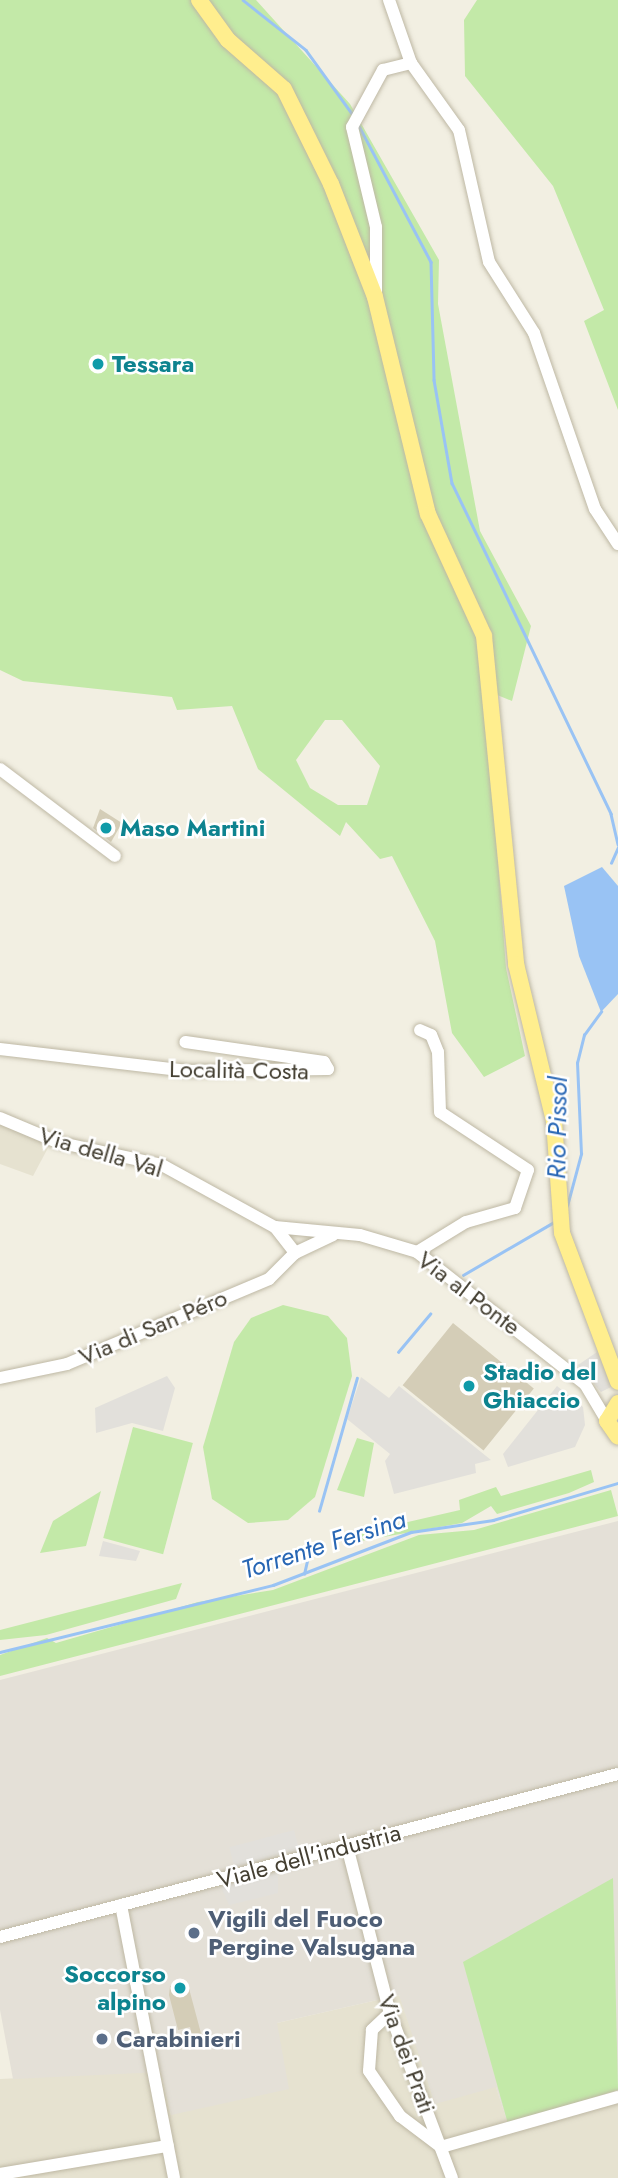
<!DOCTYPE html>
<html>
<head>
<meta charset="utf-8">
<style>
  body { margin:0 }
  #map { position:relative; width:618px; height:2178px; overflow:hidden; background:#f2efe2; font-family:Jost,sans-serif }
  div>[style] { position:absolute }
  .residential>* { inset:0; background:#e6e2d0 }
  .industrial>* { inset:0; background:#e4e0d7 }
  .green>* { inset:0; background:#c3e9a8; transform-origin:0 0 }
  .parking>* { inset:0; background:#e2e0db; transform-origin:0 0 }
  .water>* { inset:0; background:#99c3f4 }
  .stream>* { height:2.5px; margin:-1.25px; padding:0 1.25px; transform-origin:1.25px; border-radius:1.25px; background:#99c3f4 }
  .building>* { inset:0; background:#d4cdb7; transform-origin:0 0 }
  .roads { filter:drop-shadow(0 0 2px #beb8a4) drop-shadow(0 0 2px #beb8a4) }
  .minor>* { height:12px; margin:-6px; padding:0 6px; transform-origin:6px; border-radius:6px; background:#fff }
  .major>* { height:16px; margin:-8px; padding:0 8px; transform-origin:8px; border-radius:8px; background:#ffee8e }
  .dots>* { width:19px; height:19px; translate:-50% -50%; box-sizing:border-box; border:4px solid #fff; border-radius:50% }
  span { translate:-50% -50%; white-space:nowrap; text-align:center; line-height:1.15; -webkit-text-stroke:5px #fff; paint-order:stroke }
  .culture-label { font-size:24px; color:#0d838f; font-weight:700 }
  .left { translate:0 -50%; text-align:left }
  .right { translate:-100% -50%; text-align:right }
  .street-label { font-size:24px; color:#443f32 }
  .service-label { font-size:24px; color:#4e5e75; font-weight:700 }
  .water-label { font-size:26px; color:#2766b4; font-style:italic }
</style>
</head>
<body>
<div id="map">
  <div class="residential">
    <i style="clip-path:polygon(0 1123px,49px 1146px,33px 1176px,0 1164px)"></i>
    <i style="clip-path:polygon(399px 1995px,496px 2087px,508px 2123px,618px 2090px,618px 2178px,0 2178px,0 2079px,161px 2071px,171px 2115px,277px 2023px)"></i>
  </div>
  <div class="industrial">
    <i style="clip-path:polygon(618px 1521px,618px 2090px,508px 2124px,496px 2087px,435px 2104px,399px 1995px,277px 2023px,289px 2089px,171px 2115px,161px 2072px,13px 2079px,0 2010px,0 1680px)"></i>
  </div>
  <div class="green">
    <i style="clip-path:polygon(evenodd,0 0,256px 0,350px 104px,439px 260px,438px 304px,480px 531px,531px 626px,512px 701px,485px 690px,506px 968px,525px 1056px,484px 1077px,452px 1033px,435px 941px,392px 856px,380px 859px,346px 822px,340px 836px,258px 769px,232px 706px,177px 710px,172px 697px,23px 681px,0 670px,0 0,325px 720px,342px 720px,380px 766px,367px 805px,338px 805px,310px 788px,296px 760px,325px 720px)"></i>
    <i style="clip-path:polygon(477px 0,618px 0,618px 410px,584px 321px,604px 310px,553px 186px,465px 76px,464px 20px)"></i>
    <i style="clip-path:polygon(283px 1305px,328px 1316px,347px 1338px,352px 1376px,315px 1497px,288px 1520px,248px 1523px,212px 1499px,203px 1447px,234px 1342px,251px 1318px)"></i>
    <i style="left:133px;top:1427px;width:62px;height:115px;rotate:15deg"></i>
    <i style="clip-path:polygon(357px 1438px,374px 1443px,364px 1497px,337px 1490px)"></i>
    <i style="clip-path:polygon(591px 1470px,594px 1482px,569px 1493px,497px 1514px,491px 1506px,462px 1523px,361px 1541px,360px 1533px,460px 1510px,459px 1500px,496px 1487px,501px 1496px)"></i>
    <i style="clip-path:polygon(611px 1490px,618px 1516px,0 1676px,0 1655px,47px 1638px,56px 1643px,198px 1602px,273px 1590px,419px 1535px,474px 1530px)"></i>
    <i style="clip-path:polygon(101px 1491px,86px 1546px,40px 1553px,53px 1521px)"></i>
    <i style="clip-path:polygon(182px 1583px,176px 1599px,46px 1635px,0 1640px,0 1630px)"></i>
    <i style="clip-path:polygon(613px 1878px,618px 2090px,508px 2124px,463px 1962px)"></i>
  </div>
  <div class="parking">
    <i style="clip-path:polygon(597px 1352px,613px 1386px,601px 1392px,578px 1365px)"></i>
    <i style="clip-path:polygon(167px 1376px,175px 1388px,163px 1431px,132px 1423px,96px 1433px,95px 1408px)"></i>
    <i style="clip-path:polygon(361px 1377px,389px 1398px,399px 1386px,491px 1460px,475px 1464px,476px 1473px,394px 1494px,385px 1461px,390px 1454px,347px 1419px)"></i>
    <i style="clip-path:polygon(557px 1386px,583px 1407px,585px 1425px,575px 1447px,508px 1467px,503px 1454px)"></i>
    <i style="clip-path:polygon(103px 1541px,140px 1551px,136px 1561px,99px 1556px)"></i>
    <i style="left:294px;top:1830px;width:20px;height:67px;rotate:75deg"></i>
    <i style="clip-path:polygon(278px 1872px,278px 1893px,229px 1905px,221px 1887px)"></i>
  </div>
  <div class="water">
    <i style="clip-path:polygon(602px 867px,618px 886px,618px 994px,601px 1012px,579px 956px,564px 886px)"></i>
  </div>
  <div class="stream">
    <i style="left:243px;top:0;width:80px;rotate:38.4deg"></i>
    <i style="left:306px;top:50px;width:80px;rotate:54.1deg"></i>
    <i style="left:358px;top:124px;width:156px;rotate:62.1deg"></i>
    <i style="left:431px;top:262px;width:118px;rotate:88.5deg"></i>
    <i style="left:434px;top:380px;width:105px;rotate:80.1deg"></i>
    <i style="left:452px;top:483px;width:367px;rotate:64.3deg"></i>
    <i style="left:611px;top:814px;width:31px;rotate:77deg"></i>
    <i style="left:611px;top:863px;width:17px;rotate:-66deg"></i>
    <i style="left:567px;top:1206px;width:54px;rotate:-74.9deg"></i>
    <i style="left:581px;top:1154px;width:91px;rotate:-92.5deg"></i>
    <i style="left:577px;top:1063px;width:29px;rotate:-76deg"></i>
    <i style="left:584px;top:1035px;width:29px;rotate:-54deg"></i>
    <i style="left:463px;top:1275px;width:105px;rotate:-30.2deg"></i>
    <i style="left:398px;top:1352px;width:50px;rotate:-49.9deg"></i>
    <i style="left:319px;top:1511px;width:138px;rotate:-74.1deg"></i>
    <i style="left:304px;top:1574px;width:27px;rotate:-77deg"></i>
    <i style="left:0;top:1652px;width:281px;rotate:-13.8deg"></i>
    <i style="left:273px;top:1585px;width:148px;rotate:-21deg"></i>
    <i style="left:411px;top:1532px;width:83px;rotate:-8.3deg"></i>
    <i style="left:493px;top:1520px;width:130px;rotate:-16.5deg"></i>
  </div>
  <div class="building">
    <i style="clip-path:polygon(100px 809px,122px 823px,111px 842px,93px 828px)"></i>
    <i style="left:453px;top:1323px;width:104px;height:80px;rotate:39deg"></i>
    <i style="clip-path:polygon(187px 1981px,202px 2037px,193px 2039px,190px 2027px,178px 2030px,169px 1995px,170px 1986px)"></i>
  </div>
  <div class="roads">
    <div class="minor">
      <i style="left:389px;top:0;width:67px;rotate:70.8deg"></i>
      <i style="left:411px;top:63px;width:82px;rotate:54.4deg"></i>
      <i style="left:459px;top:130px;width:135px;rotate:77.2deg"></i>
      <i style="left:489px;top:262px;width:84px;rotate:57.6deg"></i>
      <i style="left:534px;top:333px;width:186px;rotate:70.9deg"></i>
      <i style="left:595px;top:509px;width:42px;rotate:56.7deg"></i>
      <i style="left:376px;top:295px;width:68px;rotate:-90deg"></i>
      <i style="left:376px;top:227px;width:103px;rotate:-103.5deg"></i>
      <i style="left:352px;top:127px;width:65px;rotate:-61.5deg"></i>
      <i style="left:383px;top:70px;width:29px;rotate:-14deg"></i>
      <i style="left:0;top:769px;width:144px;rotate:37.1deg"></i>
      <i style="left:0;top:1049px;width:187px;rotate:6.7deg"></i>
      <i style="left:186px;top:1071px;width:142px;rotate:-0.8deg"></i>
      <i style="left:328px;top:1069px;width:8px;rotate:-120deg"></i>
      <i style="left:324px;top:1062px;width:140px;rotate:-171.8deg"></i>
      <i style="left:0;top:1118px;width:62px;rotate:22.8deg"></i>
      <i style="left:57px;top:1142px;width:107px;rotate:12.4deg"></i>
      <i style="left:162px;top:1165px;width:129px;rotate:28.8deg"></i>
      <i style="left:275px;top:1227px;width:85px;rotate:5.4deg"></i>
      <i style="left:360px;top:1235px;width:59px;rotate:16.6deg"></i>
      <i style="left:417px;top:1252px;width:214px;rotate:38.2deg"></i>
      <i style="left:585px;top:1384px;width:43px;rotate:59.3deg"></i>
      <i style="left:275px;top:1227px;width:33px;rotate:52deg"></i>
      <i style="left:417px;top:1252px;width:57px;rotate:-31.5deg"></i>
      <i style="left:466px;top:1222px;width:51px;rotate:-15.9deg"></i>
      <i style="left:515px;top:1208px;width:40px;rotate:-71.1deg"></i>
      <i style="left:528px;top:1170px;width:105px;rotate:-146.6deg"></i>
      <i style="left:440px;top:1112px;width:60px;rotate:-91.9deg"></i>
      <i style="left:438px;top:1052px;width:18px;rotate:-112deg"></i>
      <i style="left:431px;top:1035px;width:12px;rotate:-156deg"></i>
      <i style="left:295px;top:1253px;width:42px;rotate:-25.3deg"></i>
      <i style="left:0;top:1378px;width:68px;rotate:-11.8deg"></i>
      <i style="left:67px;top:1364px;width:219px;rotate:-22.8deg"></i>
      <i style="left:269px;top:1279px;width:37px;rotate:-45deg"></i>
      <i style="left:347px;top:1846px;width:172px;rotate:75.6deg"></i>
      <i style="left:390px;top:2013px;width:176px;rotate:69.4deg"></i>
      <i style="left:121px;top:1905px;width:278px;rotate:79deg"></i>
      <i style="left:0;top:1937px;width:639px;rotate:-14.78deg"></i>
      <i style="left:390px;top:2013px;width:25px;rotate:137deg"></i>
      <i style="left:372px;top:2030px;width:41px;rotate:94.2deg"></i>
      <i style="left:369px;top:2071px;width:55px;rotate:55.4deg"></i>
      <i style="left:400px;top:2116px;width:51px;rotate:37.1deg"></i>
      <i style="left:441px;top:2147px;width:184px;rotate:-15.8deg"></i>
      <i style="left:0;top:2174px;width:170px;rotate:-9.5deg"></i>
    </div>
    <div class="major">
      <i style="left:199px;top:0;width:49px;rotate:54.1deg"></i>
      <i style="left:228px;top:40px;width:74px;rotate:41.2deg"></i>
      <i style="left:284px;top:89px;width:106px;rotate:63.7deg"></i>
      <i style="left:331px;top:184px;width:121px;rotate:68.7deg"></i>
      <i style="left:375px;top:297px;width:223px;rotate:76.3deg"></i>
      <i style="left:428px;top:514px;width:134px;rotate:65.3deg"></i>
      <i style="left:484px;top:636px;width:330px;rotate:84.4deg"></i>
      <i style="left:516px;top:964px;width:162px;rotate:76.4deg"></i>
      <i style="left:554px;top:1121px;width:112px;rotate:85.9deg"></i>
      <i style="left:562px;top:1233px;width:159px;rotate:69.4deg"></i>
      <i style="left:618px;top:1403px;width:21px;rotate:121deg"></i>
      <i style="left:607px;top:1421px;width:19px;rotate:55deg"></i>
    </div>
  </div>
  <div class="dots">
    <i style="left:98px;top:364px;background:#0f9aa8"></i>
    <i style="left:106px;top:828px;background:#0f9aa8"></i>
    <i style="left:469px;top:1386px;background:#0f9aa8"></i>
    <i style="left:194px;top:1933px;background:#5c6f8a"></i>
    <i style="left:180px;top:1988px;background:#0f9aa8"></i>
    <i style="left:102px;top:2039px;background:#5c6f8a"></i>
  </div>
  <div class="culture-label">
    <span class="left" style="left:112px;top:364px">Tessara</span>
    <span class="left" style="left:120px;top:828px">Maso Martini</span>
    <span class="left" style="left:483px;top:1386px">Stadio del<br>Ghiaccio</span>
    <span class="right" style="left:166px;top:1988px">Soccorso<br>alpino</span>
  </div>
  <div class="street-label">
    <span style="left:239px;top:1070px;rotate:1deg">Località Costa</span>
    <span style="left:101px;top:1152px;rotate:16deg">Via della Val</span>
    <span style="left:469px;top:1293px;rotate:37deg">Via al Ponte</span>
    <span style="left:153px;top:1327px;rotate:-23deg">Via di San Péro</span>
    <span style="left:309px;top:1856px;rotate:-15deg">Viale dell'industria</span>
    <span style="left:407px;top:2054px;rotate:70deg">Via dei Prati</span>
  </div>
  <div class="service-label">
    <span class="left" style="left:208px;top:1933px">Vigili del Fuoco<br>Pergine Valsugana</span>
    <span class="left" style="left:116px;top:2039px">Carabinieri</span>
  </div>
  <div class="water-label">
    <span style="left:558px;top:1128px;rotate:-89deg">Rio Pissol</span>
    <span style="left:324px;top:1545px;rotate:-18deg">Torrente Fersina</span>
  </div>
</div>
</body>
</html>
